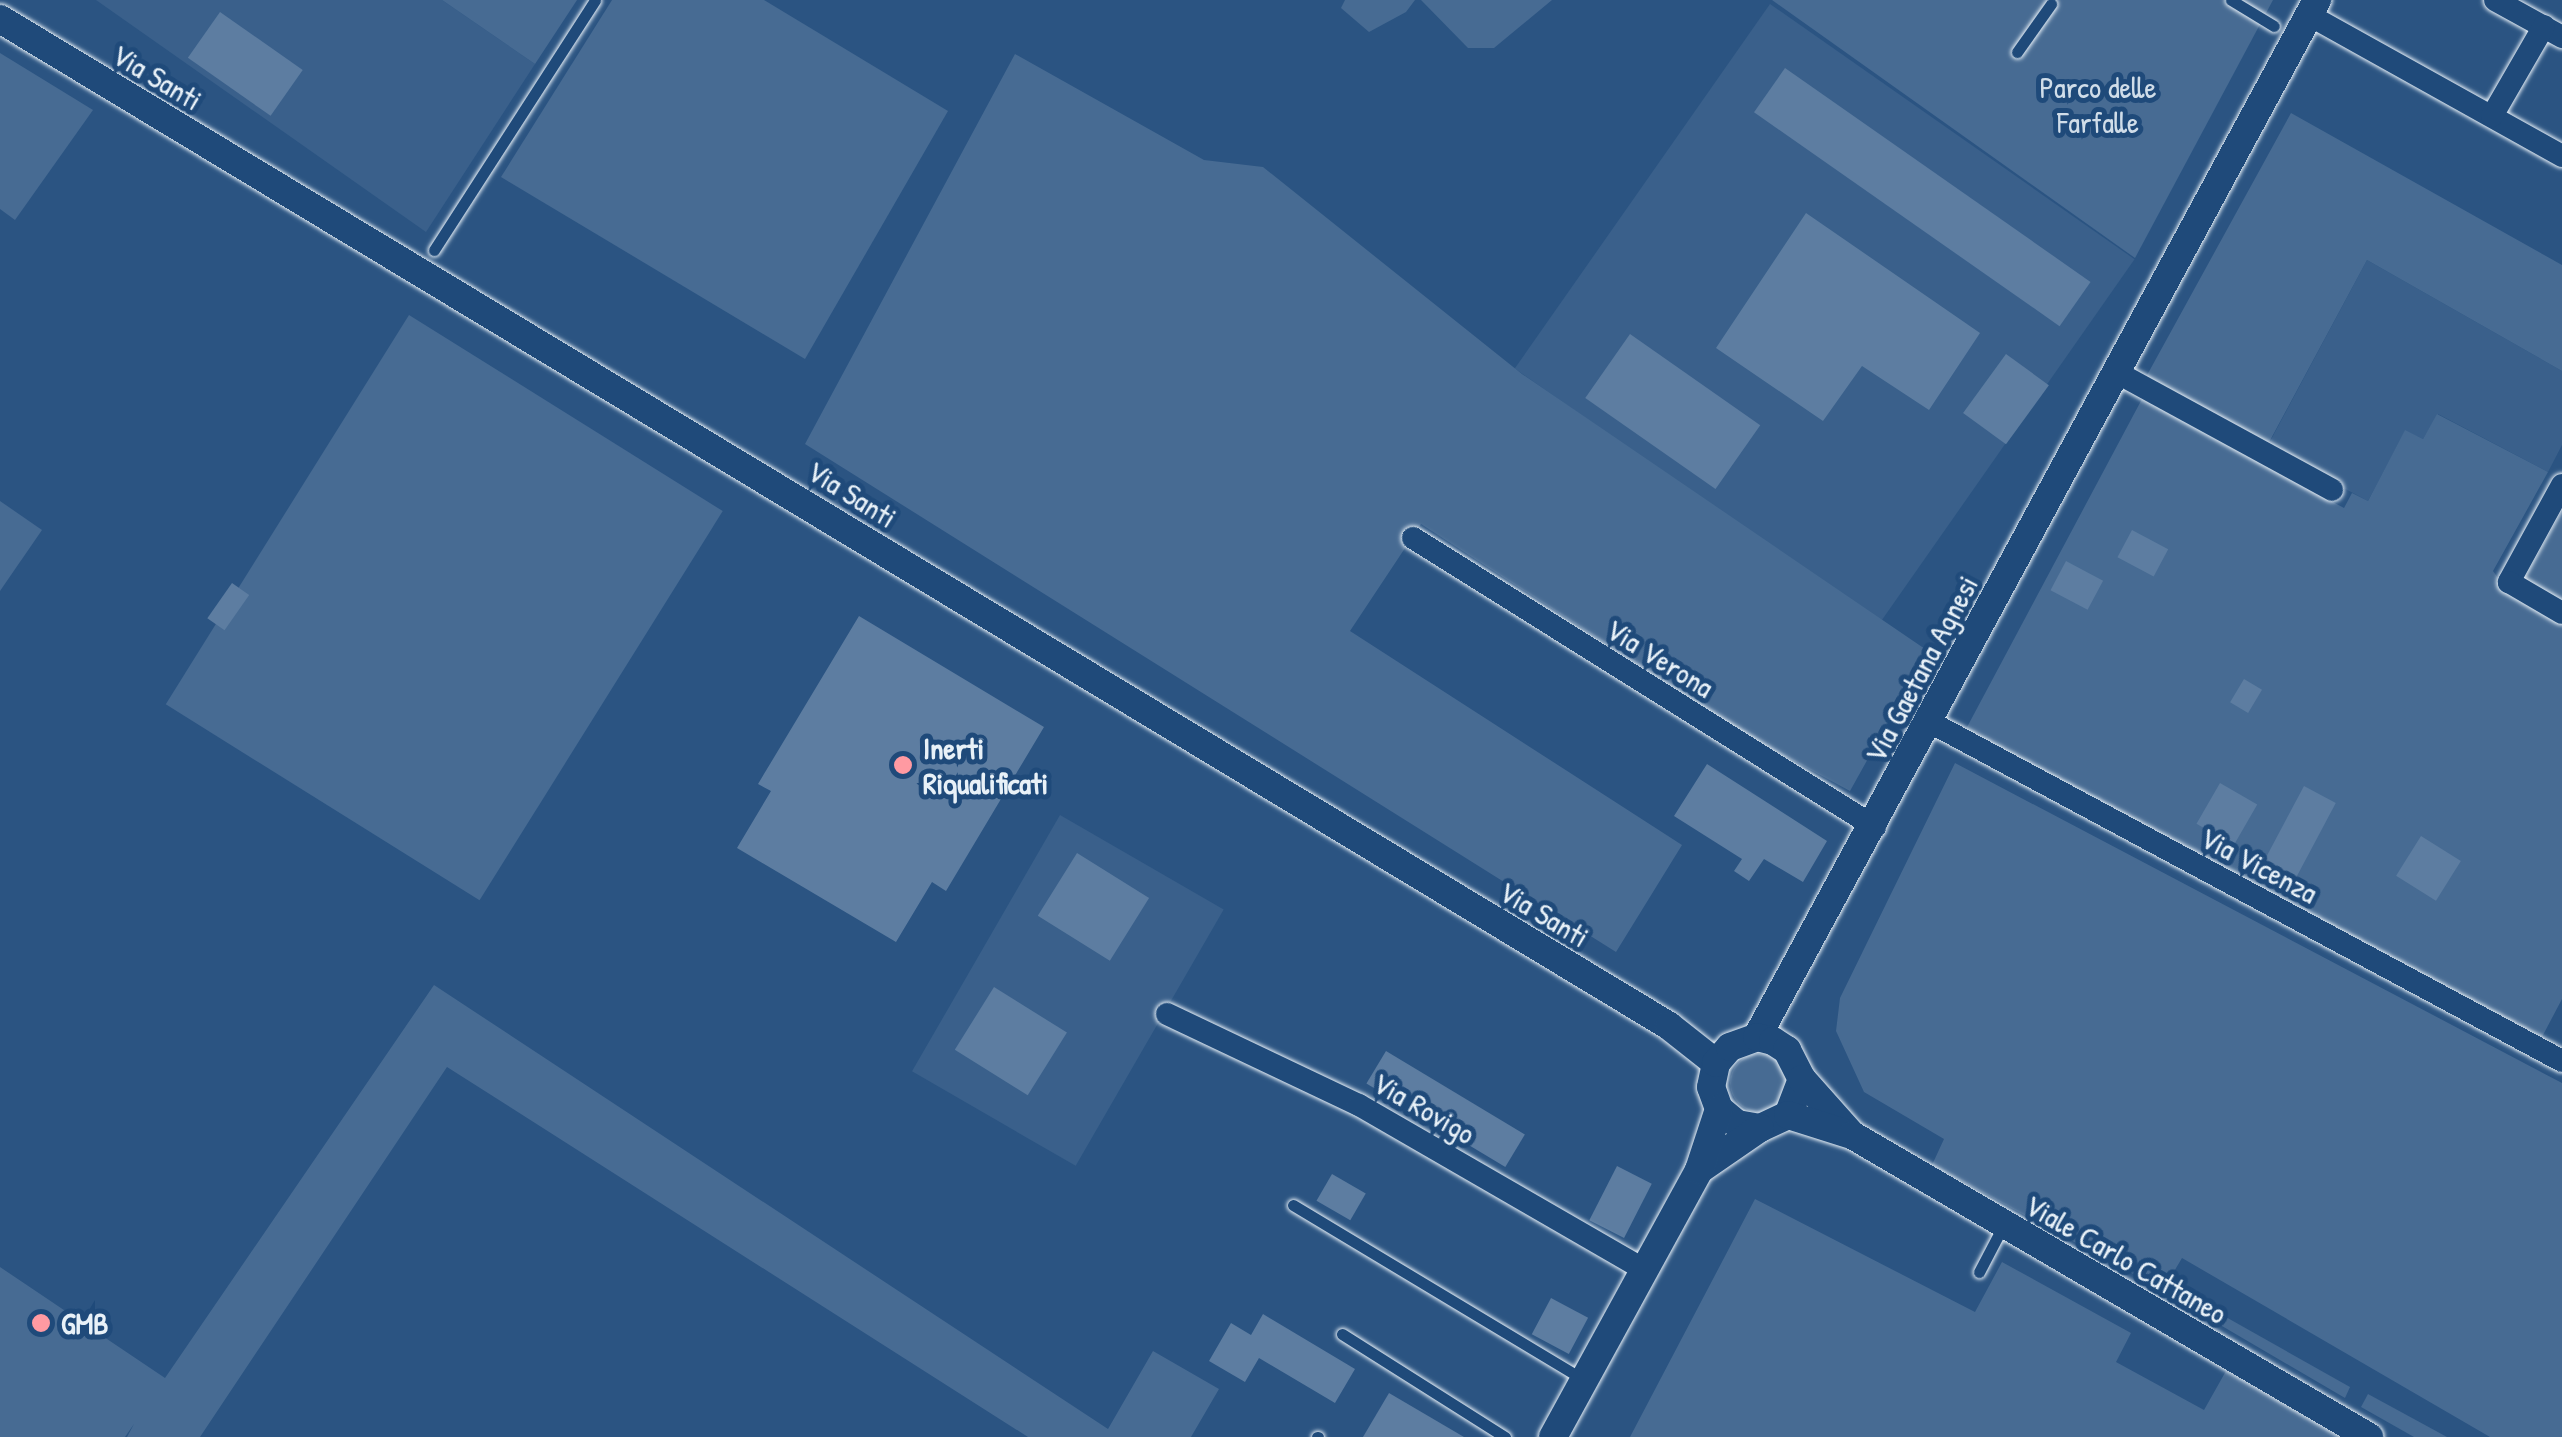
<!DOCTYPE html>
<html>
<head>
<meta charset="utf-8">
<style>
  body { margin:0 }
  #map { position:relative; width:2562px; height:1437px; overflow:hidden; background:#2b5482; font-family:"Patrick Hand",sans-serif }
  div>[style] { position:absolute }
  .built>* { inset:0; background:#3a608b; transform-origin:0 0 }
  .green>* { inset:0; background:#476b93; transform-origin:0 0 }
  .round { border-radius:50% }
  .building>* { inset:0; background:#5d7da1; transform-origin:0 0 }
  .roads { filter:drop-shadow(0 0 2px #e8f1f8) drop-shadow(0 0 2px #e8f1f8) }
  .service>* { height:11px; margin:-5.5px; padding:0 5.5px; transform-origin:5.5px; border-radius:5.5px; background:#1f4a7a }
  .minor>* { height:22px; margin:-11px; padding:0 11px; transform-origin:11px; border-radius:11px; background:#1f4a7a }
  .tertiary>* { height:28px; margin:-14px; padding:0 14px; transform-origin:14px; border-radius:14px; background:#1f4a7a }
  .dots>* { width:28px; height:28px; translate:-50% -50%; box-sizing:border-box; border:5px solid #1f4a7a; border-radius:50% }
  span { translate:-50% -50%; white-space:nowrap; text-align:center; line-height:1.15; -webkit-text-stroke:10px #1f4a7a; paint-order:stroke }
  .street-label { font-size:30px; color:#e8f1f8 }
  .park-label { font-size:30px; color:#d0dde9 }
  .poi-label { font-size:30px; color:#e8f1f8; font-weight:700 }
  .left { translate:0 -50%; text-align:left }
</style>
</head>
<body>
<div id="map">
  <div class="built">
    <i style="clip-path:polygon(96px 0,442px 0,535px 64px,426px 232px)"></i>
    <i style="left:1770px;top:4px;width:445px;height:445px;rotate:35deg"></i>
    <i style="clip-path:polygon(2367px 260px,2562px 371px,2562px 445px,2548px 472px,2438px 414px,2423px 439px,2405px 431px,2368px 501px,2267px 447px)"></i>
    <i style="left:1060px;top:815px;width:189px;height:296px;rotate:30deg"></i>
  </div>
  <div class="green">
    <i style="clip-path:polygon(442px 0,577px 0,535px 64px)"></i>
    <i style="clip-path:polygon(612px 0,764px 0,948px 111px,805px 359px,501px 177px)"></i>
    <i style="clip-path:polygon(1345px 0,1415px 0,1406px 12px,1369px 32px,1341px 8px)"></i>
    <i style="clip-path:polygon(1421px 0,1552px 0,1494px 48px,1468px 48px)"></i>
    <i style="clip-path:polygon(1772px 0,2273px 0,2135px 258px)"></i>
    <i style="clip-path:polygon(0 53px,93px 110px,15px 220px,0 209px)"></i>
    <i style="clip-path:polygon(1015px 54px,1204px 160px,1263px 167px,1522px 374px,1928px 651px,1850px 791px,1755px 740px,1421px 524px,1350px 631px,1682px 845px,1616px 952px,805px 444px)"></i>
    <i style="clip-path:polygon(2291px 113px,2562px 265px,2562px 371px,2367px 260px,2267px 446px,2146px 377px)"></i>
    <i style="left:409px;top:315px;width:370px;height:459px;rotate:32deg"></i>
    <i style="clip-path:polygon(2142px 399px,2344px 508px,2352px 493px,2368px 501px,2405px 430px,2423px 439px,2437px 414px,2548px 472px,2493px 571px,2505px 588px,2525px 578px,2562px 511px,2562px 999px,2542px 1037px,1966px 729px)"></i>
    <i style="clip-path:polygon(0 501px,42px 530px,0 591px)"></i>
    <i style="clip-path:polygon(1955px 763px,2562px 1083px,2562px 1437px,2490px 1437px,2182px 1258px,2163px 1290px,1932px 1165px,1944px 1139px,1864px 1092px,1836px 1031px,1840px 998px)"></i>
    <i style="clip-path:polygon(434px 985px,1108px 1429px,1153px 1351px,1219px 1389px,1191px 1437px,1028px 1437px,447px 1067px,200px 1437px,127px 1437px,134px 1424px,125px 1437px,0 1437px,0 1267px,165px 1378px)"></i>
    <i class="round" style="left:1730px;top:1054px;width:58px;height:58px"></i>
    <i style="clip-path:polygon(1755px 1199px,1975px 1312px,2002px 1262px,2131px 1333px,2116px 1362px,2204px 1410px,2226px 1371px,2339px 1437px,1630px 1437px)"></i>
    <i style="clip-path:polygon(2185px 1294px,2350px 1387px,2345px 1398px,2181px 1302px)"></i>
    <i style="clip-path:polygon(2368px 1394px,2447px 1437px,2414px 1437px,2361px 1407px)"></i>
  </div>
  <div class="building">
    <i style="left:220px;top:12px;width:101px;height:56px;rotate:35deg"></i>
    <i style="left:1785px;top:68px;width:373px;height:54px;rotate:35deg"></i>
    <i style="clip-path:polygon(1806px 213px,1980px 333px,1929px 410px,1862px 366px,1823px 421px,1716px 348px)"></i>
    <i style="left:1630px;top:334px;width:159px;height:78px;rotate:35deg"></i>
    <i style="left:2006px;top:354px;width:53px;height:73px;rotate:36deg"></i>
    <i style="left:2132px;top:530px;width:41px;height:31px;rotate:28deg"></i>
    <i style="left:2066px;top:561px;width:42px;height:33px;rotate:28deg"></i>
    <i style="left:232px;top:583px;width:21px;height:43px;rotate:35deg"></i>
    <i style="clip-path:polygon(859px 616px,1044px 727px,946px 891px,932px 882px,896px 942px,737px 848px,771px 791px,758px 784px)"></i>
    <i style="left:2244px;top:679px;width:21px;height:27px;rotate:31deg"></i>
    <i style="clip-path:polygon(1707px 764px,1827px 841px,1803px 882px,1764px 859px,1749px 881px,1734px 871px,1742px 859px,1674px 816px)"></i>
    <i style="left:2220px;top:783px;width:43px;height:47px;rotate:30deg"></i>
    <i style="left:2304px;top:786px;width:36px;height:96px;rotate:28deg"></i>
    <i style="left:2421px;top:836px;width:47px;height:47px;rotate:32deg"></i>
    <i style="left:1077px;top:853px;width:85px;height:74px;rotate:32deg"></i>
    <i style="left:994px;top:987px;width:86px;height:74px;rotate:32deg"></i>
    <i style="left:1386px;top:1051px;width:162px;height:38px;rotate:31deg"></i>
    <i style="left:1617px;top:1166px;width:39px;height:61px;rotate:27deg"></i>
    <i style="left:1332px;top:1174px;width:39px;height:31px;rotate:30deg"></i>
    <i style="left:1551px;top:1298px;width:42px;height:41px;rotate:28deg"></i>
    <i style="clip-path:polygon(1263px 1314px,1355px 1369px,1335px 1403px,1259px 1358px,1245px 1382px,1209px 1361px,1231px 1323px,1251px 1335px)"></i>
    <i style="clip-path:polygon(1389px 1393px,1464px 1437px,1363px 1437px)"></i>
  </div>
  <div class="roads">
    <div class="service">
      <i style="left:2231px;top:0;width:50px;rotate:31.2deg"></i>
      <i style="left:2017px;top:52px;width:59px;rotate:-54.7deg"></i>
      <i style="left:434px;top:250px;width:297px;rotate:-57.2deg"></i>
      <i style="left:1293px;top:1205px;width:340px;rotate:31deg"></i>
      <i style="left:1979px;top:1272px;width:52px;rotate:-62.4deg"></i>
      <i style="left:1342px;top:1334px;width:193px;rotate:32.3deg"></i>
      <i style="left:1317px;top:1437px;width:1px"></i>
    </div>
    <div class="minor">
      <i style="left:2495px;top:0;width:77px;rotate:28.9deg"></i>
      <i style="left:2309px;top:15px;width:290px;rotate:29.1deg"></i>
      <i style="left:2492px;top:116px;width:104px;rotate:-60deg"></i>
      <i style="left:2116px;top:372px;width:246px;rotate:28.6deg"></i>
      <i style="left:2562px;top:485px;width:111px;rotate:118.7deg"></i>
      <i style="left:2509px;top:582px;width:61px;rotate:30.3deg"></i>
      <i style="left:1413px;top:538px;width:545px;rotate:32.03deg"></i>
      <i style="left:1928px;top:721px;width:719px;rotate:28.2deg"></i>
      <i style="left:1167px;top:1014px;width:212px;rotate:25.4deg"></i>
      <i style="left:1359px;top:1105px;width:328px;rotate:30deg"></i>
    </div>
    <div class="tertiary">
      <i style="left:0;top:19px;width:1949px;rotate:31.1deg"></i>
      <i style="left:1669px;top:1026px;width:60px;rotate:38.2deg"></i>
      <i style="left:1757px;top:1037px;width:1179px;rotate:-61.63deg"></i>
      <i style="left:1802px;top:1079px;width:39px;rotate:111deg"></i>
      <i style="left:1788px;top:1115px;width:31px;rotate:155deg"></i>
      <i style="left:1760px;top:1128px;width:23px;rotate:-170deg"></i>
      <i style="left:1737px;top:1124px;width:23px;rotate:-140deg"></i>
      <i style="left:1719px;top:1109px;width:23px;rotate:-110deg"></i>
      <i style="left:1711px;top:1087px;width:25px;rotate:-78deg"></i>
      <i style="left:1716px;top:1063px;width:21px;rotate:-49deg"></i>
      <i style="left:1730px;top:1047px;width:29px;rotate:-20deg"></i>
      <i style="left:1757px;top:1037px;width:16px;rotate:14deg"></i>
      <i style="left:1773px;top:1041px;width:17px;rotate:33deg"></i>
      <i style="left:1787px;top:1050px;width:33px;rotate:63deg"></i>
      <i style="left:1802px;top:1079px;width:74px;rotate:48.3deg"></i>
      <i style="left:1788px;top:1115px;width:67px;rotate:17.4deg"></i>
      <i style="left:1852px;top:1135px;width:599px;rotate:30.29deg"></i>
      <i style="left:1699px;top:1170px;width:74px;rotate:-34.5deg"></i>
      <i style="left:1553px;top:1437px;width:304px;rotate:-61.3deg"></i>
      <i style="left:1699px;top:1170px;width:64px;rotate:-71.8deg"></i>
    </div>
  </div>
  <div class="dots">
    <i style="left:903px;top:765px;background:#ff9aa2"></i>
    <i style="left:41px;top:1323px;background:#ff9aa2"></i>
  </div>
  <div class="street-label">
    <span style="left:157px;top:77px;rotate:31deg">Via Santi</span>
    <span style="left:852px;top:494px;rotate:32deg">Via Santi</span>
    <span style="left:1660px;top:658px;rotate:32deg">Via Verona</span>
    <span style="left:1921px;top:669px;rotate:-62deg">Via Gaetana Agnesi</span>
    <span style="left:2259px;top:865px;rotate:28deg">Via Vicenza</span>
    <span style="left:1544px;top:914px;rotate:31deg">Via Santi</span>
    <span style="left:1424px;top:1108px;rotate:30deg">Via Rovigo</span>
    <span style="left:2126px;top:1259px;rotate:30deg">Viale Carlo Cattaneo</span>
  </div>
  <div class="park-label">
    <span style="left:2098px;top:104px">Parco delle<br>Farfalle</span>
  </div>
  <div class="poi-label">
    <span class="left" style="left:923px;top:765px">Inerti<br>Riqualificati</span>
    <span class="left" style="left:61px;top:1323px">GMB</span>
  </div>
</div>
</body>
</html>
